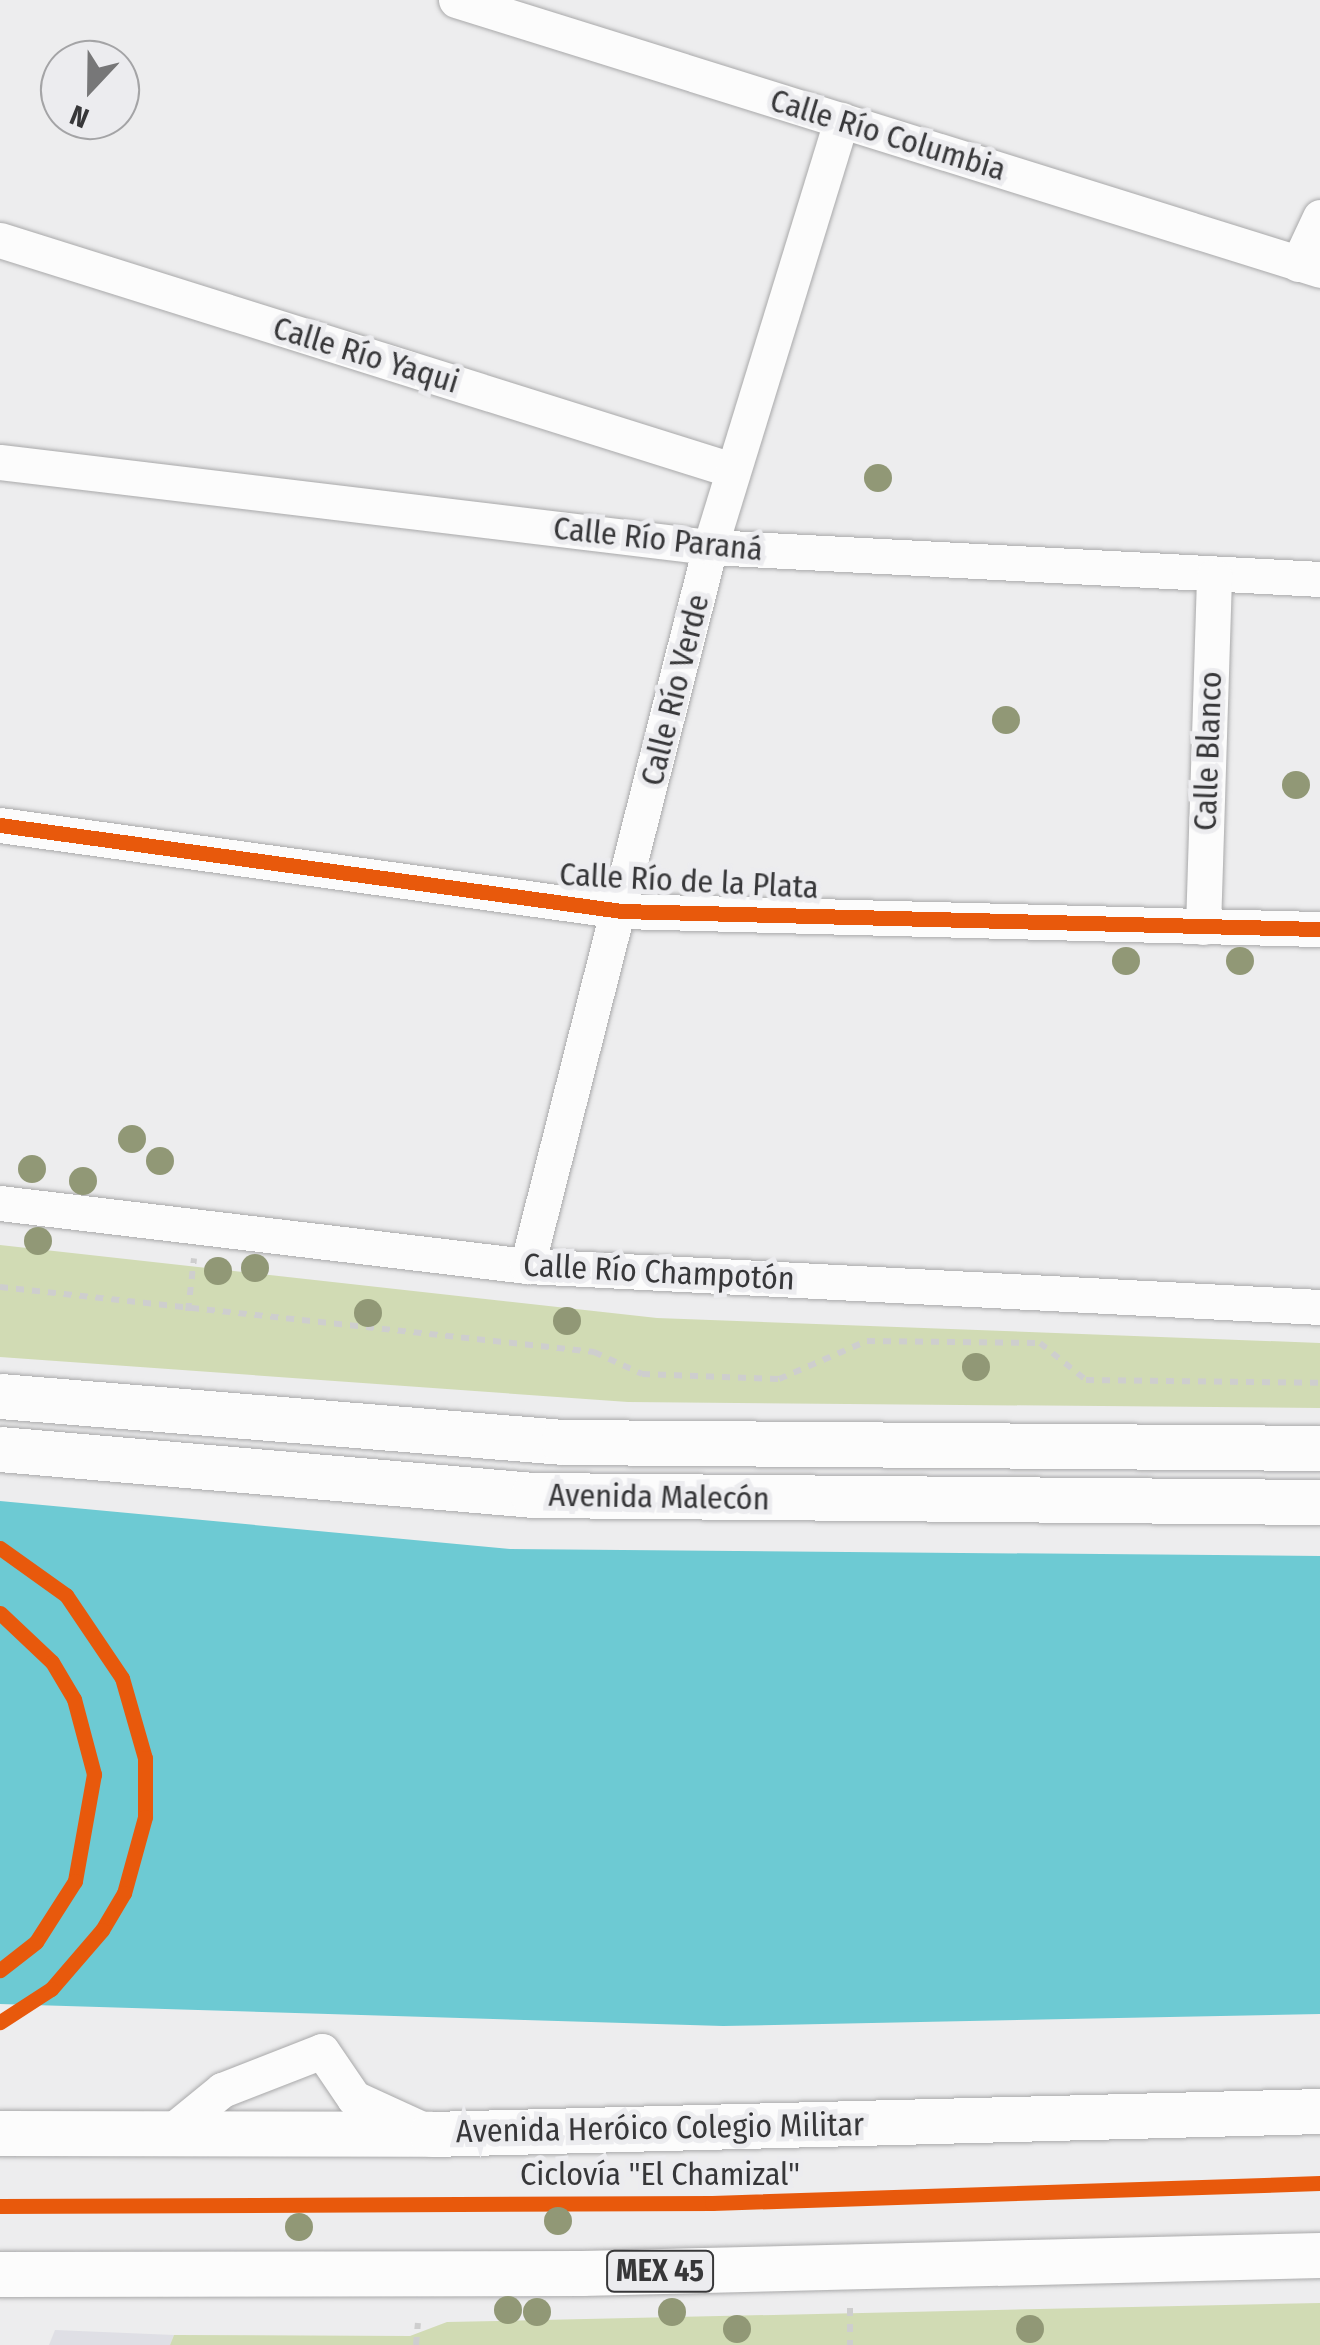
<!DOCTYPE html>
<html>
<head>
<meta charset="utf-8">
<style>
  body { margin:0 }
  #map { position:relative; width:1320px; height:2345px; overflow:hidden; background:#ededee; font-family:"Fira Sans Condensed",sans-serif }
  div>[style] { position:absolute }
  .built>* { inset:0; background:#dfdfe5 }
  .green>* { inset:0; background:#d1dbb4 }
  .water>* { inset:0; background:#6dcad3 }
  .path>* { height:6px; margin-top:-3px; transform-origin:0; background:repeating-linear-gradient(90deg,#cecece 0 8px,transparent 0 16px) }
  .roads { filter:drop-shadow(0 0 2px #a9a9aa) drop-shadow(0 0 2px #a9a9aa) }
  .minor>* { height:35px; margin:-17.5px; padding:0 17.5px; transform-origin:17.5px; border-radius:17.5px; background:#fcfcfc }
  .major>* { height:45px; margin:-22.5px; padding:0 22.5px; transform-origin:22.5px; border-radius:22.5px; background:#fcfcfc }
  .cycleway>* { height:15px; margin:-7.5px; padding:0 7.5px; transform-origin:7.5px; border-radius:7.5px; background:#e8590c }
  .trees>* { width:28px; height:28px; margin:-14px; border-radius:50%; background:#919876 }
  span { translate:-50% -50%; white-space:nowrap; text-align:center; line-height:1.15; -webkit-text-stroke:10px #ececef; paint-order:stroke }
  .shield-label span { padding:2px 8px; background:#ececef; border:2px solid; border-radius:8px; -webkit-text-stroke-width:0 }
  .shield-label { font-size:30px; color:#373739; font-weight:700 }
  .street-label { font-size:32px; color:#373739 }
  .north { position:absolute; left:40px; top:40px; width:100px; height:100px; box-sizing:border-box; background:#ececef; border:2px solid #a4a4a6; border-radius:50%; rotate:202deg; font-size:28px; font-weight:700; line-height:40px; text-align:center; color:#373739 }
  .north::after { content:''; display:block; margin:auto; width:35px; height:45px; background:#777778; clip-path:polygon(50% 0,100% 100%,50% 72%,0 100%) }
</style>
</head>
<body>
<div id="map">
  <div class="built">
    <i style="clip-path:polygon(55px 2330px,174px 2335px,170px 2345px,49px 2345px)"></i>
  </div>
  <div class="green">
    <i style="clip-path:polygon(0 1245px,657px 1318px,1320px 1343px,1320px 1408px,628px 1402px,0 1357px)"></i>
    <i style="clip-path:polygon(1320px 2303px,1320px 2345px,170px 2345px,174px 2335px,410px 2336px,447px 2322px)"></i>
  </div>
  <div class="water">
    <i style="clip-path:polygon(0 1501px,510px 1549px,1320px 1556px,1320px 2014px,723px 2026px,0 2004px)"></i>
  </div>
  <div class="path">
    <i style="left:0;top:1287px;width:598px;rotate:6.24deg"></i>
    <i style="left:594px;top:1352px;width:53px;rotate:24.6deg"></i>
    <i style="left:642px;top:1374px;width:137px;rotate:2.1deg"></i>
    <i style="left:779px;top:1379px;width:96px;rotate:-23.4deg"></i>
    <i style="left:867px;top:1341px;width:173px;rotate:0.7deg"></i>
    <i style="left:1040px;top:1343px;width:59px;rotate:38.8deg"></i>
    <i style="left:1086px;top:1380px;width:234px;rotate:0.7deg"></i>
    <i style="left:188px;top:1311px;width:53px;rotate:-83.5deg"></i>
    <i style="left:850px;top:2308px;width:37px;rotate:90deg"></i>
    <i style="left:416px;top:2345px;width:22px;rotate:-85deg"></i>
  </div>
  <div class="roads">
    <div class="minor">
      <i style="left:456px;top:0;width:905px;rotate:17.35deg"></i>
      <i style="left:0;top:240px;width:767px;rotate:17.44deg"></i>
      <i style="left:1298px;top:264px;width:52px;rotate:-64.9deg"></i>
      <i style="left:0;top:462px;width:715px;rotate:6.83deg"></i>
      <i style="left:710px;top:547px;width:611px;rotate:3deg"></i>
      <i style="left:0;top:825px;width:627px;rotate:7.88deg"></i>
      <i style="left:621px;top:911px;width:699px;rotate:1.48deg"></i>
      <i style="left:1203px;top:927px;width:351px;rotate:-88.2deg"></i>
      <i style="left:0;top:1203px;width:531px;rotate:6.82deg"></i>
      <i style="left:527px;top:1266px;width:794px;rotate:2.96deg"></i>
      <i style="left:527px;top:1266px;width:742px;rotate:-75.72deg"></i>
      <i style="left:710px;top:547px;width:447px;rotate:-72.9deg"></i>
      <i style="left:168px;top:2134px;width:70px;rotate:-39.2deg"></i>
      <i style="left:222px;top:2090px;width:107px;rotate:-21.3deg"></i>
      <i style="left:322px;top:2051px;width:57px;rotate:55.8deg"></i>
      <i style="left:354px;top:2098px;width:75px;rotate:24.5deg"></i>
    </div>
    <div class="major">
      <i style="left:0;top:1396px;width:565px;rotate:4.67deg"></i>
      <i style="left:563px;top:1442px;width:757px;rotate:0.45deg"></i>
      <i style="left:0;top:1449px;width:535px;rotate:4.93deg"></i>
      <i style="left:533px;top:1495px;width:787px;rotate:0.51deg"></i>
      <i style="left:0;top:2133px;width:431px;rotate:0.1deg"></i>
      <i style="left:431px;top:2134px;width:889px;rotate:-1.48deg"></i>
      <i style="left:0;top:2274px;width:582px;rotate:-0.1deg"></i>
      <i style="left:582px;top:2273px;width:738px;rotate:-1.4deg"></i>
    </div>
  </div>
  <div class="cycleway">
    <i style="left:0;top:825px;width:627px;rotate:7.88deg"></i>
    <i style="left:621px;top:911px;width:699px;rotate:1.48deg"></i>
    <i style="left:0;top:1548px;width:81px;rotate:35.5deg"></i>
    <i style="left:66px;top:1595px;width:100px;rotate:56deg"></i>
    <i style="left:122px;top:1678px;width:83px;rotate:74deg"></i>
    <i style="left:145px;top:1758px;width:59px;rotate:90deg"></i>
    <i style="left:145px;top:1817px;width:79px;rotate:105.4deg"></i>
    <i style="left:124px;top:1893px;width:43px;rotate:120.7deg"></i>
    <i style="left:102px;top:1930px;width:78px;rotate:130.8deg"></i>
    <i style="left:51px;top:1989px;width:61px;rotate:147.1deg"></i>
    <i style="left:0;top:1613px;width:71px;rotate:43.3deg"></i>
    <i style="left:52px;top:1662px;width:43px;rotate:59.3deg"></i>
    <i style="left:74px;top:1699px;width:78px;rotate:75.1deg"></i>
    <i style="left:94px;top:1774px;width:109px;rotate:100.1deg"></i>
    <i style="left:75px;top:1881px;width:72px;rotate:122.6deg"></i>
    <i style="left:36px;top:1942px;width:46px;rotate:142.1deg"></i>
    <i style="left:0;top:2206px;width:712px;rotate:-0.24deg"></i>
    <i style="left:712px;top:2203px;width:608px;rotate:-1.88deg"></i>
  </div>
  <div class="trees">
    <i style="left:878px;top:478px"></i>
    <i style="left:1006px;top:720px"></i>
    <i style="left:1296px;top:785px"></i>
    <i style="left:1126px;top:961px"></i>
    <i style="left:1240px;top:961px"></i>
    <i style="left:132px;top:1139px"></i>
    <i style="left:160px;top:1161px"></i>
    <i style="left:32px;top:1169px"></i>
    <i style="left:83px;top:1181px"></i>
    <i style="left:38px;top:1241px"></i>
    <i style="left:255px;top:1268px"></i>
    <i style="left:218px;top:1271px"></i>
    <i style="left:368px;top:1313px"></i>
    <i style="left:567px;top:1321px"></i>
    <i style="left:976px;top:1367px"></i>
    <i style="left:558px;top:2221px"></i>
    <i style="left:299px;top:2227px"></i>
    <i style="left:508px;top:2310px"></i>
    <i style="left:537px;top:2312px"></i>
    <i style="left:672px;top:2312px"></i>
    <i style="left:737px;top:2329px"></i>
    <i style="left:1030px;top:2329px"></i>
  </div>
  <div class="shield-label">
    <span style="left:660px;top:2271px">MEX 45</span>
  </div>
  <div class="street-label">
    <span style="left:888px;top:135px;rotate:17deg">Calle Río Columbia</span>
    <span style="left:366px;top:355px;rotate:17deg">Calle Río Yaqui</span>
    <span style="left:658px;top:539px;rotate:6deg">Calle Río Paraná</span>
    <span style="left:675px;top:690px;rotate:-76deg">Calle Río Verde</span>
    <span style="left:1208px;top:751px;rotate:-88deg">Calle Blanco</span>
    <span style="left:689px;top:881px;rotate:3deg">Calle Río de la Plata</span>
    <span style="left:659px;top:1272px;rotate:3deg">Calle Río Champotón</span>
    <span style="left:659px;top:1497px;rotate:1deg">Avenida Malecón</span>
    <span style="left:660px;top:2128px;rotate:-1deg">Avenida Heróico Colegio Militar</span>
    <span style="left:660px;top:2174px">Ciclovía "El Chamizal"</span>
  </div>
  <div class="north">N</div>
</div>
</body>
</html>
